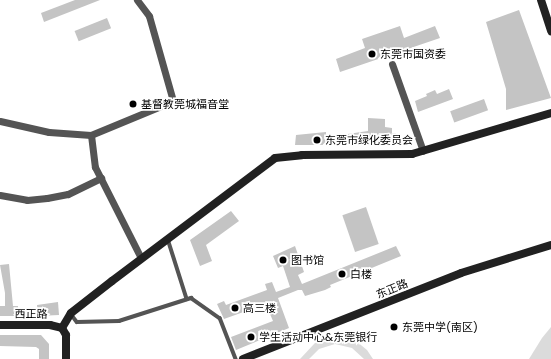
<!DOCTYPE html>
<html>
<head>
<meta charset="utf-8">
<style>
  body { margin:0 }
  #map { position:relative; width:551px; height:359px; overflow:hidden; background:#fff; font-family:Poppins,"Noto Sans SC",sans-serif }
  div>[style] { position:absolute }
  .green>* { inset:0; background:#dbdbdb }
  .building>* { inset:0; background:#c4c4c4; transform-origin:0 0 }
  .lane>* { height:3.5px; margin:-1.75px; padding:0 1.75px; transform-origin:1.75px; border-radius:1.75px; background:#545454 }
  .street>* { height:7px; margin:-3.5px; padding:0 3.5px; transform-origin:3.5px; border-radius:3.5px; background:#545454 }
  .secondary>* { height:8px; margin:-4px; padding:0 4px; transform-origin:4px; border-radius:4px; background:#212121 }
  .dots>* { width:11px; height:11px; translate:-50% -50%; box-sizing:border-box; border:2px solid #fff; border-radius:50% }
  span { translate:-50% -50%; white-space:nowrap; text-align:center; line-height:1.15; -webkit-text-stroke:3.5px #fff; paint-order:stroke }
  .poi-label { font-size:11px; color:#000 }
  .left { translate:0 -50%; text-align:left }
  .street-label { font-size:11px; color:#000 }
</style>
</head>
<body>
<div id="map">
  <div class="green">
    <i style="clip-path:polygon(551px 327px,551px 359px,529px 359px,542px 338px)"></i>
    <i style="clip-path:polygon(335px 336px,356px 341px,367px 350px,373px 359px,364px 359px,352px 348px,335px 344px,319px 349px,309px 359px,300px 359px,315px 343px)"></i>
  </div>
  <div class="building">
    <i style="clip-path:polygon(75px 0,100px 0,44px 22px,41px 13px)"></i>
    <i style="clip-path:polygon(519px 10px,551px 98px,506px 110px,506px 89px,486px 22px)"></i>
    <i style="left:107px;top:18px;width:11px;height:35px;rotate:68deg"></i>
    <i style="clip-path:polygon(400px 26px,404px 38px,435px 26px,440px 38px,340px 72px,336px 59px,365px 48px,362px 39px)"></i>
    <i style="clip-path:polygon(449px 89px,453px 99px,418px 112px,415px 101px,427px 96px,426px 94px,435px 90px,437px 94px)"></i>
    <i style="left:484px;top:99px;width:12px;height:36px;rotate:70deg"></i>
    <i style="clip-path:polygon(368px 118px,385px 119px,385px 127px,392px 128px,392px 133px,396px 133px,396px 145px,295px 145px,296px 135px,326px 132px,326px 135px,341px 135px,368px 131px)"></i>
    <i style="left:366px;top:207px;width:39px;height:25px;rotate:71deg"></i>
    <i style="clip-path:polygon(231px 211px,239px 221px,206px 245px,212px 261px,200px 266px,190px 240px)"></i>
    <i style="clip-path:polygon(295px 246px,304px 272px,298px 275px,302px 284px,396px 246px,401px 256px,330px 285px,331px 287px,325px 290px,305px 296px,302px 290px,298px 290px,278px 298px,289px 328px,236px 350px,231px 337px,273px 321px,270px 314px,275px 312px,271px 302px,224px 319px,217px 304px,224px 301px,226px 305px,267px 290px,265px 284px,272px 282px,276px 292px,290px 287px,283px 266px,278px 268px,273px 256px)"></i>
    <i style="clip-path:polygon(9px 264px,13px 306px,18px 306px,18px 316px,0 316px,0 306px,5px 306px,5px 293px,0 265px)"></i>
    <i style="clip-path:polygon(58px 302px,59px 315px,38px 316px,37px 305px)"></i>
    <i style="clip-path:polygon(0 335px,41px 335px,49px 344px,49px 359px,39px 359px,39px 349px,36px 347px,0 346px)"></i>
  </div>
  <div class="lane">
    <i style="left:168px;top:239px;width:63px;rotate:72.4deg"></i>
    <i style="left:71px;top:314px;width:10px;rotate:53deg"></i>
    <i style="left:77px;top:322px;width:42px;rotate:-1.4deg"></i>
    <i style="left:119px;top:321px;width:76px;rotate:-17.7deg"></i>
    <i style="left:191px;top:298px;width:35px;rotate:35deg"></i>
    <i style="left:220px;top:318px;width:44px;rotate:68.7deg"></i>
  </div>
  <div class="street">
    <i style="left:137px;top:0;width:20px;rotate:53deg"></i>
    <i style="left:149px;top:16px;width:88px;rotate:74.2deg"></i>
    <i style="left:173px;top:101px;width:89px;rotate:157.5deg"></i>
    <i style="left:91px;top:135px;width:32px;rotate:83deg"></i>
    <i style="left:95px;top:167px;width:102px;rotate:63.2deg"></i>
    <i style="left:392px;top:64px;width:92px;rotate:70.4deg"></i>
    <i style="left:0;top:121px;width:50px;rotate:12.7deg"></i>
    <i style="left:49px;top:132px;width:42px;rotate:4.1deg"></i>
    <i style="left:0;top:195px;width:27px;rotate:10deg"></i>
    <i style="left:27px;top:200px;width:20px;rotate:-6deg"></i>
    <i style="left:47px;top:198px;width:21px;rotate:-11deg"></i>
    <i style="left:68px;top:194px;width:37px;rotate:-26deg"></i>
  </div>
  <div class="secondary">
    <i style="left:541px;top:0;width:33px;rotate:72deg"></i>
    <i style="left:0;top:325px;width:50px"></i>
    <i style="left:50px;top:325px;width:12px;rotate:14deg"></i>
    <i style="left:62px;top:328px;width:17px;rotate:-59deg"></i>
    <i style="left:71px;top:313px;width:52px;rotate:-38deg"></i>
    <i style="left:112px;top:281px;width:204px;rotate:-37deg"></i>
    <i style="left:275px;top:158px;width:27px;rotate:-6deg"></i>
    <i style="left:302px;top:155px;width:110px;rotate:-0.5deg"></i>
    <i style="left:412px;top:154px;width:145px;rotate:-16.4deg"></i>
    <i style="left:62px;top:328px;width:8px;rotate:60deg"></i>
    <i style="left:66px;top:335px;width:24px;rotate:90deg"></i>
    <i style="left:243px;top:359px;width:234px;rotate:-21.5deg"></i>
    <i style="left:461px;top:273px;width:94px;rotate:-17.3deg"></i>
  </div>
  <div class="dots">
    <i style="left:372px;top:54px;background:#000"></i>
    <i style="left:133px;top:104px;background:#000"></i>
    <i style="left:317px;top:140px;background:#000"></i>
    <i style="left:283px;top:260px;background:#000"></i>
    <i style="left:342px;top:274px;background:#000"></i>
    <i style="left:235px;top:308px;background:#000"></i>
    <i style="left:394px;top:327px;background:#000"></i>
    <i style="left:251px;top:337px;background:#000"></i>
  </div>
  <div class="poi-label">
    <span class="left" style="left:380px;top:54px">东莞市国资委</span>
    <span class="left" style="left:141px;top:104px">基督教莞城福音堂</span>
    <span class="left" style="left:325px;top:140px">东莞市绿化委员会</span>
    <span class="left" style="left:291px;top:260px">图书馆</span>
    <span class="left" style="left:350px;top:274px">白楼</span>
    <span class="left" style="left:243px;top:308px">高三楼</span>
    <span class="left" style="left:402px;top:327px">东莞中学(南区)</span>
    <span class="left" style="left:259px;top:337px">学生活动中心&amp;东莞银行</span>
  </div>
  <div class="street-label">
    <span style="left:392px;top:289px;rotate:-22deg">东正路</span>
    <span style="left:31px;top:314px;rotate:1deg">西正路</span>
  </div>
</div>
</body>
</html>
